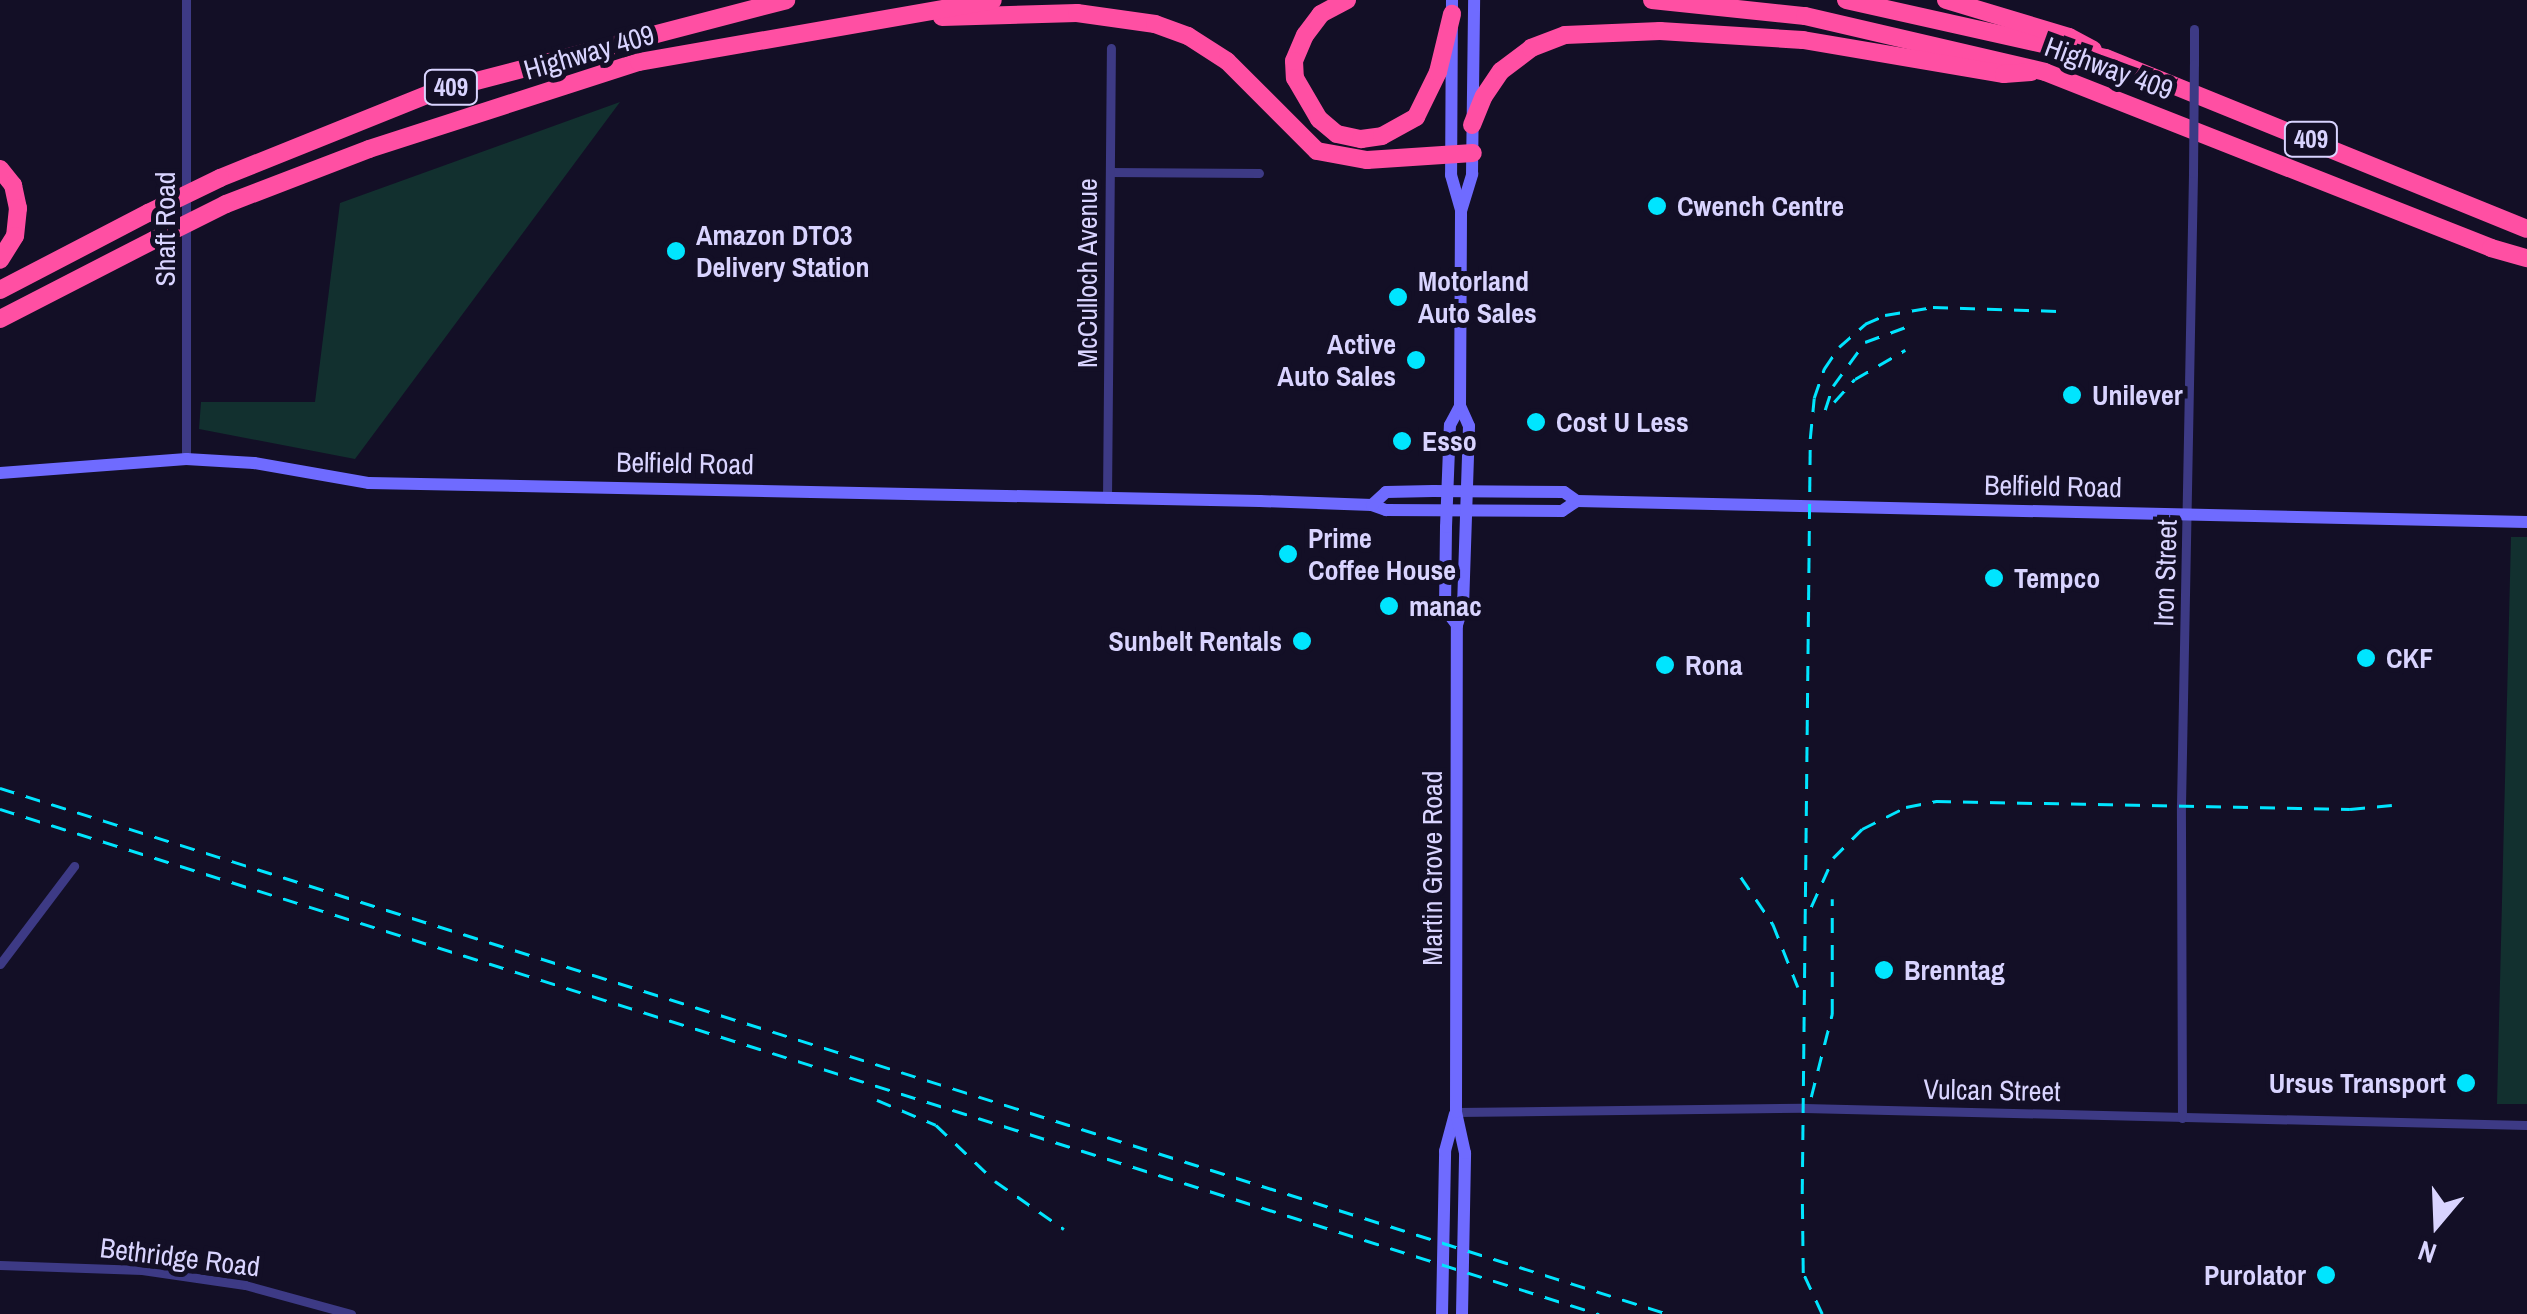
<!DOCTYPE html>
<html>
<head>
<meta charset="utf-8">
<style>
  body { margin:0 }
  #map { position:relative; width:2527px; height:1314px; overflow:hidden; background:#130f26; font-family:"Archivo Narrow",sans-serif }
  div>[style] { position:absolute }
  .green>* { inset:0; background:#12302f }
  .street>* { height:9px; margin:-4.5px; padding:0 4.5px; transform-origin:4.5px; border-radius:4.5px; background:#3d3a85 }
  .secondary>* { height:12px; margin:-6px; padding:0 6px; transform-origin:6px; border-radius:6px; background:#6f6bff }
  .highway>* { height:18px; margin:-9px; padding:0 9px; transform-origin:9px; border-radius:9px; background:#ff4fa3 }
  .rail>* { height:2.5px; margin-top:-1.25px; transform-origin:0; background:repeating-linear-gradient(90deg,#00e5ff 0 15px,transparent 0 27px) }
  .street-bridge>* { height:9px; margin:-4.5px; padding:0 4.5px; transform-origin:4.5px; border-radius:4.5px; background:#3d3a85 }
  .highway-bridge>* { height:18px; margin:-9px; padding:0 9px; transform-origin:9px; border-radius:9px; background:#ff4fa3 }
  .dots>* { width:28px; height:28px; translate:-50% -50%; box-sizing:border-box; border:5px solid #130f26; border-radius:50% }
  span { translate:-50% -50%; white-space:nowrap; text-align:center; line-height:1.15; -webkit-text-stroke:10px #130f26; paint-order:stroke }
  .shield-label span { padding:2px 8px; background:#130f26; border:2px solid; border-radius:8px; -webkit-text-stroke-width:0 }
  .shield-label { font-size:25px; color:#d9d4ff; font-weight:700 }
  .street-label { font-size:28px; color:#d9d4ff }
  .poi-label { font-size:28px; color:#d9d4ff; font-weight:700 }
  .left { translate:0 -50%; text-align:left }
  .right { translate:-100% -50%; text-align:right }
  .north { position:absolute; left:2387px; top:1174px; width:100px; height:100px; -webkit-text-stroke:8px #130f26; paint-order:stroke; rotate:199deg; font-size:28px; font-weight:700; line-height:40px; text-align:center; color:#d9d4ff }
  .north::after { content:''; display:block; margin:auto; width:35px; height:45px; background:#d9d4ff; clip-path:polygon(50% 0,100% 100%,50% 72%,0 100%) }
</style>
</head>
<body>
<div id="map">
  <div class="green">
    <i style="clip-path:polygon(620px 102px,355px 459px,199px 429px,201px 402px,315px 402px,340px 203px)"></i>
    <i style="clip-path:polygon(2511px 537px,2527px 537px,2527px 1104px,2497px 1104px)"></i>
  </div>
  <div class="street">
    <i style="left:2194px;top:64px;width:35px;rotate:-90deg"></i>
    <i style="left:1110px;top:172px;width:149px;rotate:0.4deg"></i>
    <i style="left:186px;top:459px;width:459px;rotate:-90deg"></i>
    <i style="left:1107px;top:499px;width:451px;rotate:-89.5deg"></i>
    <i style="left:0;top:964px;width:123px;rotate:-52.9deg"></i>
    <i style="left:1456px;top:1112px;width:348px;rotate:-0.7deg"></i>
    <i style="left:1804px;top:1108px;width:723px;rotate:1.35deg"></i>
    <i style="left:2182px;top:1118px;width:313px;rotate:-90.2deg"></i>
    <i style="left:2181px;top:805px;width:632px;rotate:-88.91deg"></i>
    <i style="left:0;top:1265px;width:142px;rotate:2deg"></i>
    <i style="left:142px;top:1270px;width:104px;rotate:8.3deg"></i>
    <i style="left:245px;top:1285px;width:110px;rotate:15.3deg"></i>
  </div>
  <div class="secondary">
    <i style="left:1452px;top:0;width:175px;rotate:90.3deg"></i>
    <i style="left:1451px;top:175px;width:37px;rotate:74deg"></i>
    <i style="left:0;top:473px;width:187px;rotate:-4.3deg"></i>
    <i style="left:186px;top:459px;width:68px;rotate:3.4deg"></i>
    <i style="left:254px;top:463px;width:117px;rotate:9.9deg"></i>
    <i style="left:369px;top:483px;width:891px;rotate:1.16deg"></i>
    <i style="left:1260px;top:501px;width:112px;rotate:2deg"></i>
    <i style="left:1372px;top:505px;width:15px;rotate:20deg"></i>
    <i style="left:1386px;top:510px;width:176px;rotate:0.3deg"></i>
    <i style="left:1562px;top:511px;width:18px;rotate:-34deg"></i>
    <i style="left:1577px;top:501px;width:950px;rotate:1.27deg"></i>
    <i style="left:1372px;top:505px;width:19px;rotate:-43deg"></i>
    <i style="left:1386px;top:492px;width:47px;rotate:-1.2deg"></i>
    <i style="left:1433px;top:491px;width:131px;rotate:0.4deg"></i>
    <i style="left:1564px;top:492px;width:16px;rotate:35deg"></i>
    <i style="left:1457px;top:625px;width:20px;rotate:-127deg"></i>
    <i style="left:1445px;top:609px;width:82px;rotate:-89.3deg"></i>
    <i style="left:1446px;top:527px;width:102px;rotate:-87.8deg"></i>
    <i style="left:1450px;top:425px;width:21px;rotate:-62deg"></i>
    <i style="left:1442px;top:1314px;width:163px;rotate:-88.9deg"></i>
    <i style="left:1445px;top:1151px;width:38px;rotate:-75deg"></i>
    <i style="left:1462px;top:1314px;width:161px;rotate:-88.9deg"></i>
    <i style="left:1465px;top:1153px;width:42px;rotate:-102.4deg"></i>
    <i style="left:1456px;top:1112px;width:487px;rotate:-89.9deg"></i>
    <i style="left:1457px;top:625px;width:19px;rotate:-72deg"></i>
    <i style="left:1463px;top:607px;width:181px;rotate:-88.1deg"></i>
    <i style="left:1469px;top:426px;width:22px;rotate:-114deg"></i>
    <i style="left:1460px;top:406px;width:195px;rotate:-89.7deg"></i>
    <i style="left:1461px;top:211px;width:39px;rotate:-73deg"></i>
    <i style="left:1472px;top:174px;width:174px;rotate:-89.3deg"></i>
  </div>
  <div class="highway">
    <i style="left:1347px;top:0;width:30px;rotate:152deg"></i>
    <i style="left:1321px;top:14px;width:26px;rotate:127deg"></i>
    <i style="left:1305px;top:35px;width:28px;rotate:113deg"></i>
    <i style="left:1294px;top:61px;width:17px;rotate:87deg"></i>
    <i style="left:1295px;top:78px;width:48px;rotate:59.7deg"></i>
    <i style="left:1319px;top:119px;width:23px;rotate:40deg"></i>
    <i style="left:1337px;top:134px;width:25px;rotate:12deg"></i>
    <i style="left:1361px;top:139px;width:21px;rotate:-8deg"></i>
    <i style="left:1382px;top:136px;width:39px;rotate:-29deg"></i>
    <i style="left:1416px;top:117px;width:50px;rotate:-63.9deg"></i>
    <i style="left:1438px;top:72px;width:60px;rotate:-76.4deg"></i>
    <i style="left:1652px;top:0;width:154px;rotate:6deg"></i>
    <i style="left:1805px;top:16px;width:246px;rotate:13.1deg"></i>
    <i style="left:2045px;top:72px;width:479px;rotate:21.5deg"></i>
    <i style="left:2491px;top:248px;width:37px;rotate:16deg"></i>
    <i style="left:1846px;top:0;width:266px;rotate:12.6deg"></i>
    <i style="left:2106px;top:58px;width:454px;rotate:22.1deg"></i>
    <i style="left:1946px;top:0;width:128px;rotate:16.7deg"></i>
    <i style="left:2069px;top:37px;width:27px;rotate:28deg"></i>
    <i style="left:942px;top:17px;width:135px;rotate:-1.7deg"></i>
    <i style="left:1077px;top:13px;width:79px;rotate:8deg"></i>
    <i style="left:1155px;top:24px;width:35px;rotate:20deg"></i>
    <i style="left:1188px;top:36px;width:46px;rotate:32.7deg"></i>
    <i style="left:1227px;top:61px;width:127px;rotate:45deg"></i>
    <i style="left:1317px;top:151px;width:51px;rotate:10.2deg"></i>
    <i style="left:1367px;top:160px;width:106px;rotate:-3.8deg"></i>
    <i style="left:1472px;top:125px;width:31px;rotate:-68deg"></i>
    <i style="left:1484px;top:96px;width:30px;rotate:-56deg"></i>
    <i style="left:1501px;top:71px;width:38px;rotate:-37deg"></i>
    <i style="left:1531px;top:48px;width:36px;rotate:-21deg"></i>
    <i style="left:1565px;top:35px;width:95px;rotate:-2.4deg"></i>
    <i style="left:1660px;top:31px;width:143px;rotate:3.6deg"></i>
    <i style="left:1803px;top:40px;width:204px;rotate:9.6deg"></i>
    <i style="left:2004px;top:74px;width:27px;rotate:-4deg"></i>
    <i style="left:0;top:169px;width:21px;rotate:51deg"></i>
    <i style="left:13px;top:185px;width:24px;rotate:78deg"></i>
    <i style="left:18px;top:208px;width:28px;rotate:96deg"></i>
    <i style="left:15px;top:236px;width:28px;rotate:122deg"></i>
    <i style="left:220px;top:178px;width:231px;rotate:-21.9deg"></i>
    <i style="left:434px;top:92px;width:364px;rotate:-14.6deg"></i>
    <i style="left:226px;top:204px;width:153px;rotate:-21deg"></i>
    <i style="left:369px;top:149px;width:284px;rotate:-17.9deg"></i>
    <i style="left:639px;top:62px;width:359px;rotate:-9.9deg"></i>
    <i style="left:0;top:290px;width:167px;rotate:-27.5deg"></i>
    <i style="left:0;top:319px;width:173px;rotate:-27.2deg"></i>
  </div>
  <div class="rail">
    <i style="left:1834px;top:402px;width:31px;rotate:-48deg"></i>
    <i style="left:1855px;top:379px;width:58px;rotate:-30.1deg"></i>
    <i style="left:1825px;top:410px;width:25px;rotate:-72deg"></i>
    <i style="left:1833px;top:386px;width:54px;rotate:-54deg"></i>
    <i style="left:1865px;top:342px;width:52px;rotate:-20.2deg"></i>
    <i style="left:0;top:788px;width:1749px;rotate:17.5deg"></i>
    <i style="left:0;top:809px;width:1677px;rotate:17.53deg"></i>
    <i style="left:1741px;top:877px;width:57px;rotate:55.8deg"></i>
    <i style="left:1773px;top:924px;width:68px;rotate:68.4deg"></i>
    <i style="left:1811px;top:907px;width:54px;rotate:-65.8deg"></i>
    <i style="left:1833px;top:858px;width:41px;rotate:-45deg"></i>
    <i style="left:1862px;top:829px;width:49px;rotate:-26.6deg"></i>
    <i style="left:1906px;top:807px;width:31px;rotate:-11deg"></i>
    <i style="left:1936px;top:801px;width:414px;rotate:1.1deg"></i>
    <i style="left:2350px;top:809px;width:42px;rotate:-5.4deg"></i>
    <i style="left:1811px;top:1097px;width:86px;rotate:-75.8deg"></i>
    <i style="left:1832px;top:1014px;width:115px;rotate:-90deg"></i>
    <i style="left:877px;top:1100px;width:64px;rotate:23deg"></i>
    <i style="left:936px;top:1125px;width:81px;rotate:43.5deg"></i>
    <i style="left:995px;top:1181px;width:84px;rotate:34.8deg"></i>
    <i style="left:1822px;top:1314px;width:45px;rotate:-114.9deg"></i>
    <i style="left:1803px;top:1273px;width:79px;rotate:-90.7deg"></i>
    <i style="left:1802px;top:1194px;width:755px;rotate:-89.39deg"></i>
    <i style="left:1810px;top:439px;width:41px;rotate:-84.4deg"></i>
    <i style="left:1814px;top:398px;width:31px;rotate:-71deg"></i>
    <i style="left:1824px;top:369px;width:27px;rotate:-56deg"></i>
    <i style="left:1839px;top:347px;width:35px;rotate:-41deg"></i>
    <i style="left:1865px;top:324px;width:22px;rotate:-24deg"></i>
    <i style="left:1885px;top:315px;width:49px;rotate:-9.5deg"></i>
    <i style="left:1933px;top:307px;width:124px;rotate:1.8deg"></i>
  </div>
  <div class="street-bridge">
    <i style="left:2193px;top:173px;width:109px;rotate:-89.5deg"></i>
  </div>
  <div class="highway-bridge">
    <i style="left:148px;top:213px;width:80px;rotate:-25.9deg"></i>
    <i style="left:154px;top:240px;width:80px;rotate:-26.6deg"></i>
  </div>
  <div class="dots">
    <i style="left:1657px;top:206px;background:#00e5ff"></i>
    <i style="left:676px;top:251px;background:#00e5ff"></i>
    <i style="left:1398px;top:297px;background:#00e5ff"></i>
    <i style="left:1416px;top:360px;background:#00e5ff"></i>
    <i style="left:2072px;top:395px;background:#00e5ff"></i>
    <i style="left:1536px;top:422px;background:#00e5ff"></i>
    <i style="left:1402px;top:441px;background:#00e5ff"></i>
    <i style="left:1288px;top:554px;background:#00e5ff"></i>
    <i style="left:1994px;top:578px;background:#00e5ff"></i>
    <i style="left:1389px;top:606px;background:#00e5ff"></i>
    <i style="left:1302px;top:641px;background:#00e5ff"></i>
    <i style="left:2366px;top:658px;background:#00e5ff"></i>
    <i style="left:1665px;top:665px;background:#00e5ff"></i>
    <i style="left:1884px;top:970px;background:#00e5ff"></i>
    <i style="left:2466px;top:1083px;background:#00e5ff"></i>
    <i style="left:2326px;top:1275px;background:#00e5ff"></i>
  </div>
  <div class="shield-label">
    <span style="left:451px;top:87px">409</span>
    <span style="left:2311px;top:139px">409</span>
  </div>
  <div class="street-label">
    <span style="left:589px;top:52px;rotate:-16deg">Highway 409</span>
    <span style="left:2109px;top:68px;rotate:20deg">Highway 409</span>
    <span style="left:165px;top:229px;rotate:-90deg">Shaft Road</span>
    <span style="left:1087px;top:273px;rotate:-90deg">McCulloch Avenue</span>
    <span style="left:685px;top:463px;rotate:1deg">Belfield Road</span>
    <span style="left:2053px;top:486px;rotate:1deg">Belfield Road</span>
    <span style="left:2165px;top:573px;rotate:-88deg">Iron Street</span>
    <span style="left:1432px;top:868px;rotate:-90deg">Martin Grove Road</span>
    <span style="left:1992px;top:1090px;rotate:1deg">Vulcan Street</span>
    <span style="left:180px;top:1257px;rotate:7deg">Bethridge Road</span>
  </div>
  <div class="poi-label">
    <span class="left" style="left:1677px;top:206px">Cwench Centre</span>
    <span class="left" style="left:696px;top:251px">Amazon DTO3<br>Delivery Station</span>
    <span class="left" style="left:1418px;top:297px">Motorland<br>Auto Sales</span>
    <span class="right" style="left:1396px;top:360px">Active<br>Auto Sales</span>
    <span class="left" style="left:2092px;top:395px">Unilever</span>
    <span class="left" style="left:1556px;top:422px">Cost U Less</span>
    <span class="left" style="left:1422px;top:441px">Esso</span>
    <span class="left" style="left:1308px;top:554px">Prime<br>Coffee House</span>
    <span class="left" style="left:2014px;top:578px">Tempco</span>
    <span class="left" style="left:1409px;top:606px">manac</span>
    <span class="right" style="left:1282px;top:641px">Sunbelt Rentals</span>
    <span class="left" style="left:2386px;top:658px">CKF</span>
    <span class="left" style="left:1685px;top:665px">Rona</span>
    <span class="left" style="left:1904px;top:970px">Brenntag</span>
    <span class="right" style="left:2446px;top:1083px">Ursus Transport</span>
    <span class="right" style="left:2306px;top:1275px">Purolator</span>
  </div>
  <div class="north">N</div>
</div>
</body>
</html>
